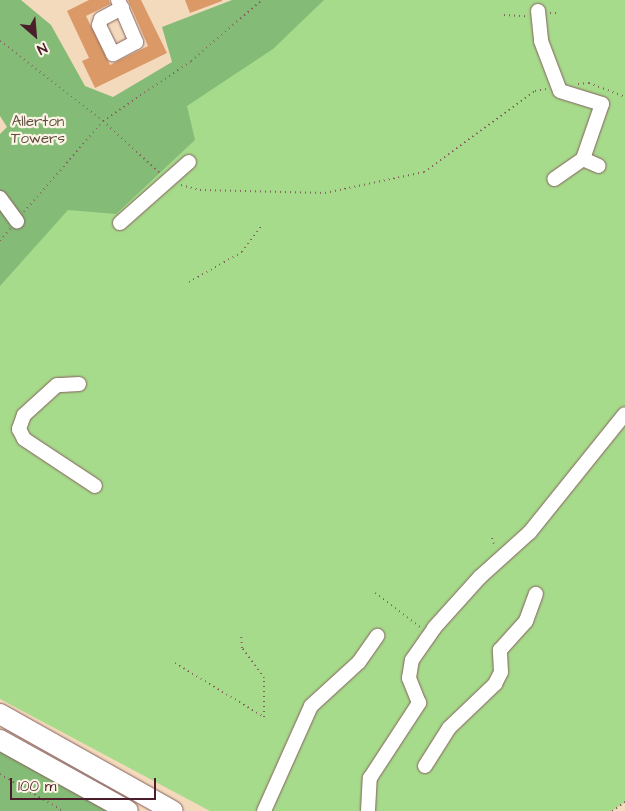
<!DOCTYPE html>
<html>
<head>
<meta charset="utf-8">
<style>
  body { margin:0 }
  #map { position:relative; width:625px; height:811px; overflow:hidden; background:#f4dabd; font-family:"Architects Daughter",sans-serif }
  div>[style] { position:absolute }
  .green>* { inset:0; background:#a6db8b }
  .forest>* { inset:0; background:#84bb77 }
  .building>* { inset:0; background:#da9967 }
  .path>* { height:2px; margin-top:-1px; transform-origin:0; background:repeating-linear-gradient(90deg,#86605e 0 1px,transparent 0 5px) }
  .roads { filter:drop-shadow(0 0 1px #86605e) drop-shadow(0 0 1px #86605e) }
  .minor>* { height:14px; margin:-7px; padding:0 7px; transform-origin:7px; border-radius:7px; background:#fff }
  .highway>* { height:20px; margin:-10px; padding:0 10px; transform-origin:10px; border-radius:10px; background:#fff }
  span { translate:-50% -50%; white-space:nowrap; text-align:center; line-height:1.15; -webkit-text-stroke:4.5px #fcf5e5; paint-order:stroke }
  .park-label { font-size:15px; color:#614e43 }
  .north { position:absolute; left:10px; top:10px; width:50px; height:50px; -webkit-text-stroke:4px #fcf5e5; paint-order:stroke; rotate:153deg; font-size:14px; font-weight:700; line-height:20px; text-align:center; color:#4a1f2b }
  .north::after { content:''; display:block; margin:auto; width:18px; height:22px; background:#4a1f2b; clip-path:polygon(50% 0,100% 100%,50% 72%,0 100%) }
  .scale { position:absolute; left:10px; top:778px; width:146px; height:22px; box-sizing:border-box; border:2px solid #4a1f2b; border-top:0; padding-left:6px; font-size:15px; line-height:18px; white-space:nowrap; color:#4a1f2b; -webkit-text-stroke:4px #fcf5e5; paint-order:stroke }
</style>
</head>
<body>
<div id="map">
  <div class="green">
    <i style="clip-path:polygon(262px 0,625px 0,625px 802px,612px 811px,210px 811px,0 699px,0 241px)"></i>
  </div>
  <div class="forest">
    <i style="clip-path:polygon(0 0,21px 0,51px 25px,85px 86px,113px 97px,172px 62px,162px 27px,232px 0,324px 0,273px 49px,187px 106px,195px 140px,116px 214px,68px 210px,0 286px,0 134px,7px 127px,0 116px)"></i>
    <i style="clip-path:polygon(0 749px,113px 811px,0 811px)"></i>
  </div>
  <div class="building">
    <i style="clip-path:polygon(89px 0,109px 0,110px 4px,86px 16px,110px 65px,148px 46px,128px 0,141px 0,167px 53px,95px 88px,82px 61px,89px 58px,67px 11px)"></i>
    <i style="clip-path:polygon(185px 0,222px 0,222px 1px,190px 13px)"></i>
  </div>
  <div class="path">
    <i style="left:550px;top:13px;width:10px"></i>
    <i style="left:504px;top:15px;width:22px;rotate:3deg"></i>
    <i style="left:0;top:41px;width:130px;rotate:37.8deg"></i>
    <i style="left:103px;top:121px;width:77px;rotate:42.4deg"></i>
    <i style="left:578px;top:84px;width:11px;rotate:-5deg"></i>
    <i style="left:589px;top:83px;width:39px;rotate:21deg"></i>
    <i style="left:181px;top:185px;width:20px;rotate:15deg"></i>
    <i style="left:200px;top:190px;width:125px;rotate:1.4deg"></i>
    <i style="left:325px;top:193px;width:101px;rotate:-12deg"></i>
    <i style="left:424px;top:172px;width:137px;rotate:-36.1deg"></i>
    <i style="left:535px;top:91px;width:11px;rotate:-10deg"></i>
    <i style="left:24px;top:212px;width:121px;rotate:-49deg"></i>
    <i style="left:103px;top:121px;width:107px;rotate:-34.3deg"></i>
    <i style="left:191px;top:61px;width:94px;rotate:-40.7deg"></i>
    <i style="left:0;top:241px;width:16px;rotate:-50deg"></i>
    <i style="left:189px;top:282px;width:61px;rotate:-29.5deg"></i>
    <i style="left:242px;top:252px;width:34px;rotate:-53deg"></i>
    <i style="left:492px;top:538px;width:9px;rotate:72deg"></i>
    <i style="left:375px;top:593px;width:58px;rotate:37.3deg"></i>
    <i style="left:175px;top:663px;width:104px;rotate:31.2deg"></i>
    <i style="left:264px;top:717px;width:39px;rotate:-90deg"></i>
    <i style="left:264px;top:678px;width:37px;rotate:-126deg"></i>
    <i style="left:242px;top:648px;width:15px;rotate:-94deg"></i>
    <i style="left:0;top:774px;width:73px;rotate:30.4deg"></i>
    <i style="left:612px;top:811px;width:16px;rotate:-35deg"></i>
  </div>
  <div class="roads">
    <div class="minor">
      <i style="left:118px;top:0;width:46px;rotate:66.8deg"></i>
      <i style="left:136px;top:42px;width:26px;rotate:152deg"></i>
      <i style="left:113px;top:54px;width:32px;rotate:-116deg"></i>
      <i style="left:99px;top:25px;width:6px;rotate:-72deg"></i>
      <i style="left:101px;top:19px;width:24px;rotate:-28deg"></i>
      <i style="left:538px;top:11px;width:30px;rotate:84deg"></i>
      <i style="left:541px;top:41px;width:53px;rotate:69.2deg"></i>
      <i style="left:560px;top:91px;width:44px;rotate:17.2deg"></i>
      <i style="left:602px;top:104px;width:58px;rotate:109.1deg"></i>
      <i style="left:583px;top:159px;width:35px;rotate:145deg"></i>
      <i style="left:583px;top:159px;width:17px;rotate:24deg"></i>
      <i style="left:0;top:198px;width:29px;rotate:54deg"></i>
      <i style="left:120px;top:223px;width:92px;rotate:-41.5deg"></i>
      <i style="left:79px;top:384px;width:22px;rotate:177deg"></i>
      <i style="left:57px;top:385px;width:45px;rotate:137.7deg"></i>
      <i style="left:24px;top:415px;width:15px;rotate:110deg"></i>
      <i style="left:19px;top:429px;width:11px;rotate:63deg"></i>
      <i style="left:24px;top:439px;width:85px;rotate:33.5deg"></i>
      <i style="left:425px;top:766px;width:45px;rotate:-57.7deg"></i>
      <i style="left:449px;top:728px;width:64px;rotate:-43.7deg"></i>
      <i style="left:495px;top:684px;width:13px;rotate:-63deg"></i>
      <i style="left:501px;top:672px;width:22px;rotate:-93deg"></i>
      <i style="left:500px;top:650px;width:39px;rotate:-48deg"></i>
      <i style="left:526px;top:621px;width:29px;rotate:-70deg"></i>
      <i style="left:264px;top:811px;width:115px;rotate:-65.9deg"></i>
      <i style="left:311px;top:706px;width:65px;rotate:-42.5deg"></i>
      <i style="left:359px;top:662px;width:32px;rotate:-55deg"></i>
      <i style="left:368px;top:811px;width:33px;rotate:-87deg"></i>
      <i style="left:370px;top:778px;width:90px;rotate:-56.8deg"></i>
      <i style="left:419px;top:703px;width:27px;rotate:-112deg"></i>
      <i style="left:409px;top:678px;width:18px;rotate:-81deg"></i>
      <i style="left:412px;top:660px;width:39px;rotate:-55deg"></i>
      <i style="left:434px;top:628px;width:69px;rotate:-48deg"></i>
      <i style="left:480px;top:577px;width:67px;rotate:-42deg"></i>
      <i style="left:530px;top:532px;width:151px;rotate:-51.2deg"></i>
    </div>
    <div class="highway">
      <i style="left:0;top:714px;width:198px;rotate:29.3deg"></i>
      <i style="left:0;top:740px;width:146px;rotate:29deg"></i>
    </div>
  </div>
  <div class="park-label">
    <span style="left:38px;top:130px">Allerton<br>Towers</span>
  </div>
  <div class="north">N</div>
  <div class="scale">100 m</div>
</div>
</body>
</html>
